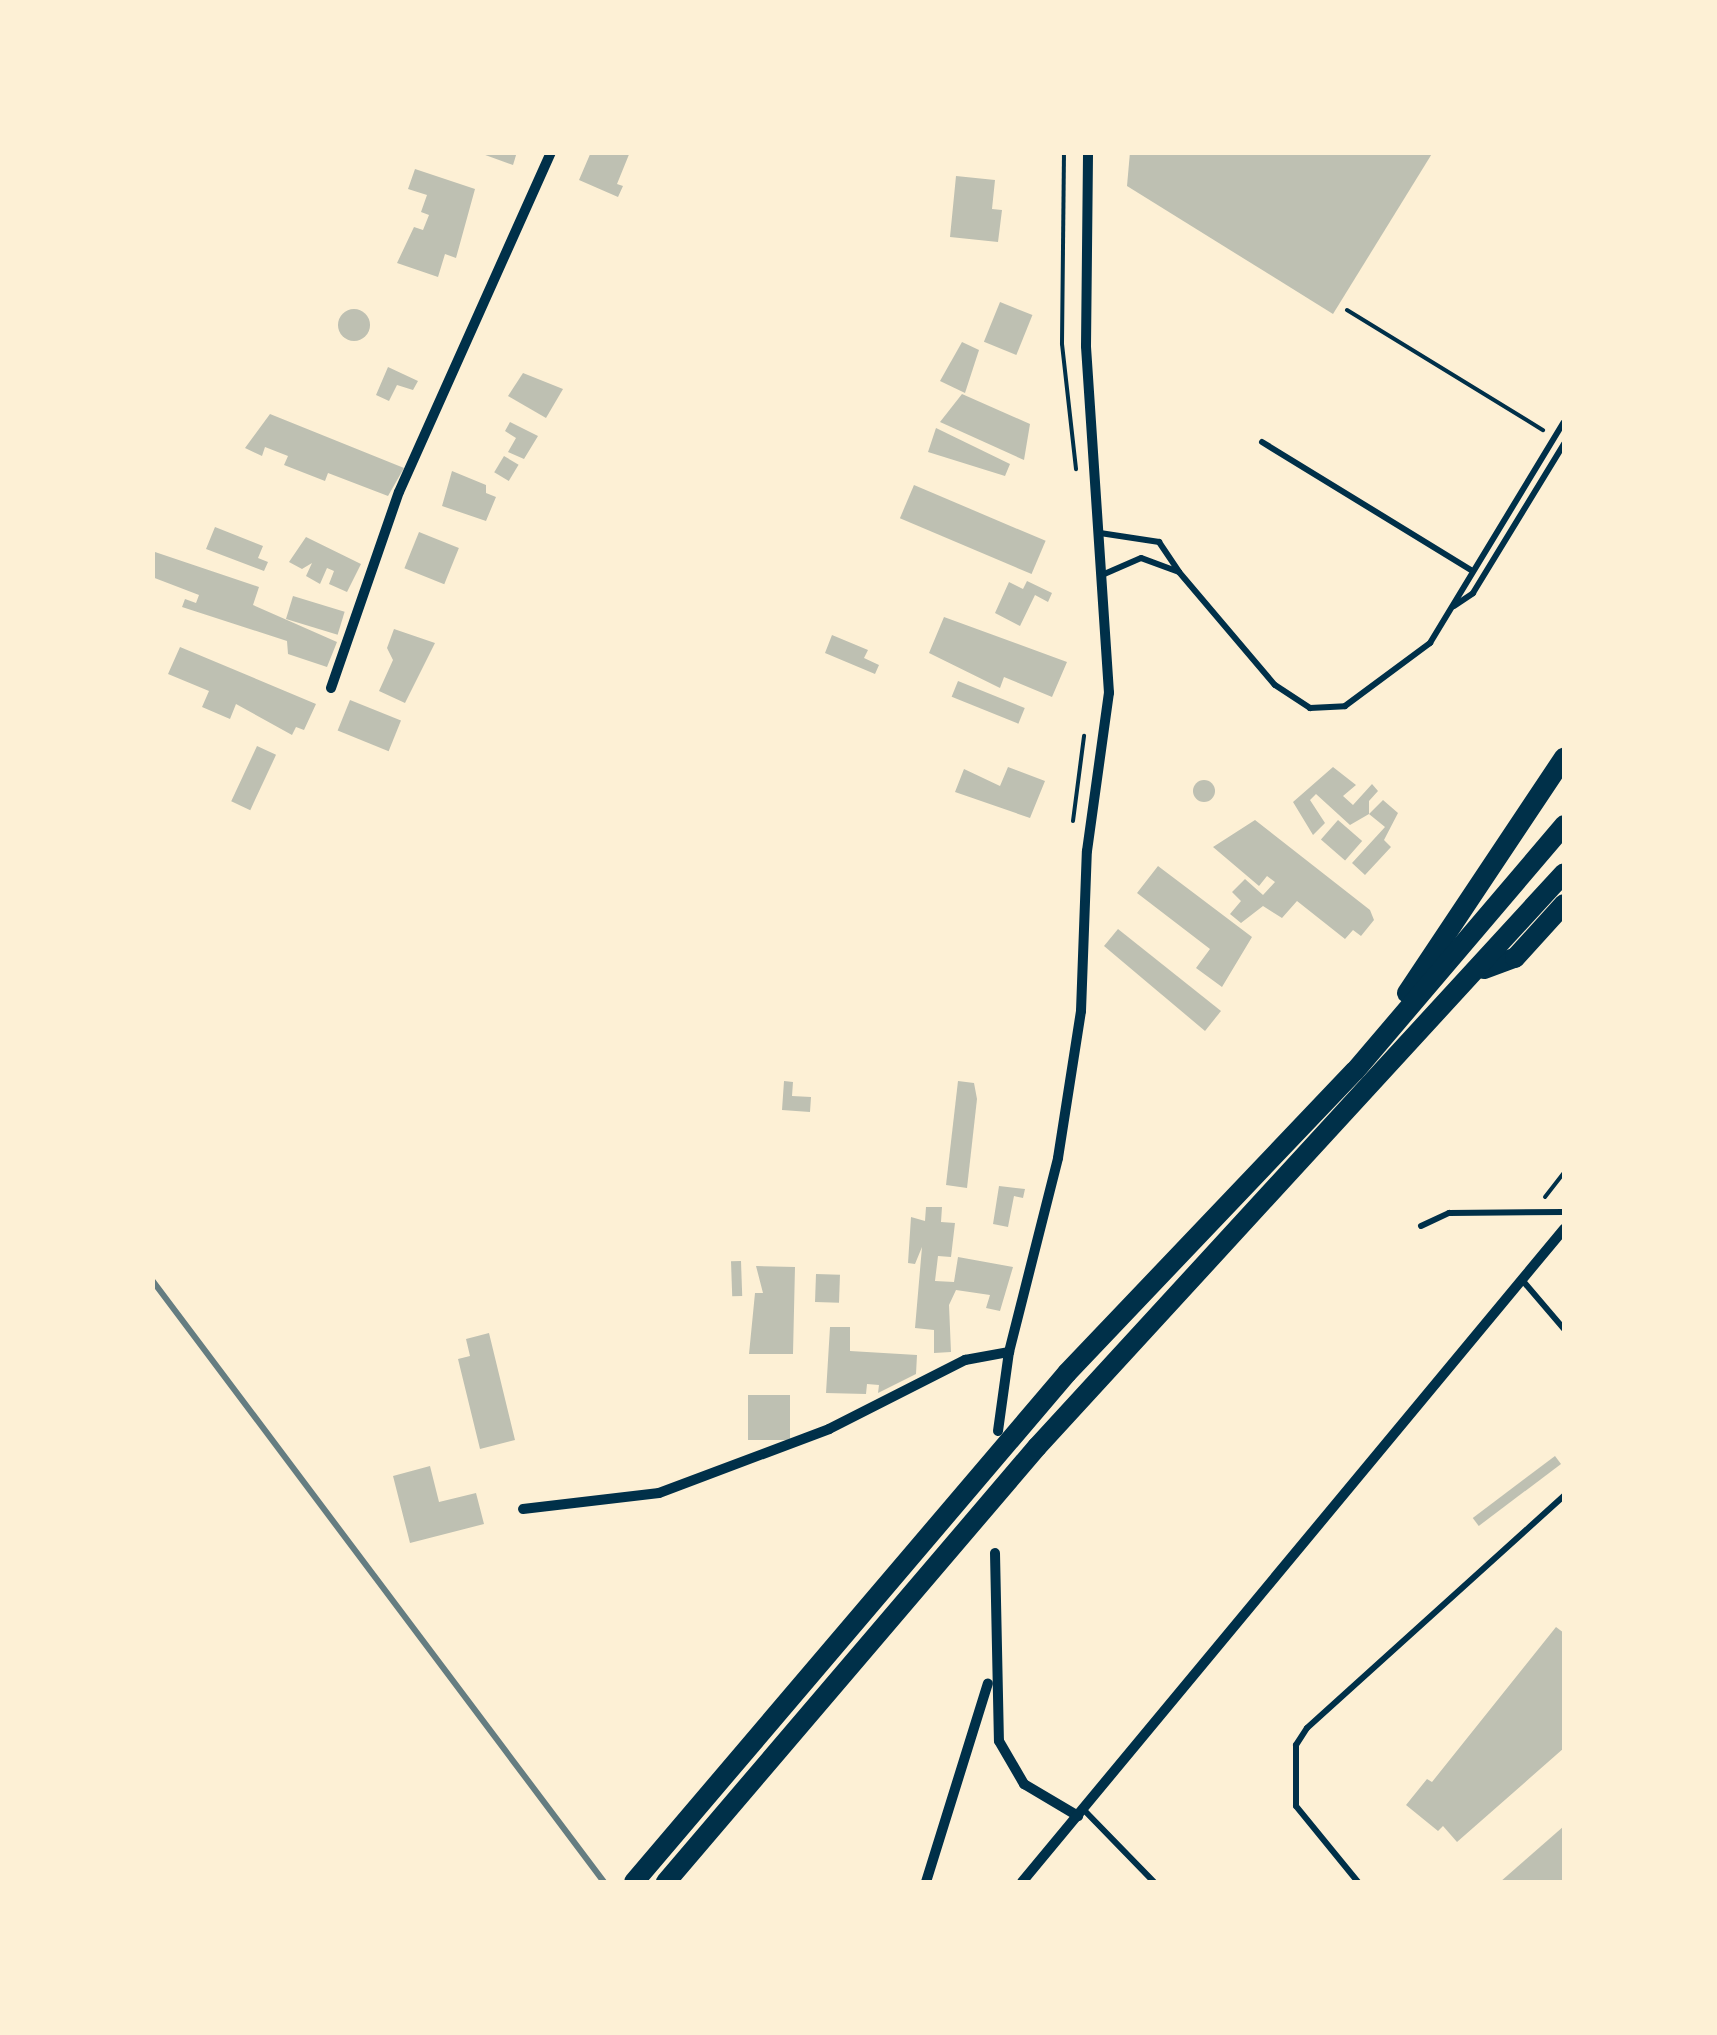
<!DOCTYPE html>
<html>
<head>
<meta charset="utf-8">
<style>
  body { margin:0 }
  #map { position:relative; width:1717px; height:2035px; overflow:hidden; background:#fdf0d5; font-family:Cabin,sans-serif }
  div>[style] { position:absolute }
  .building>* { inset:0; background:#bec0b2; transform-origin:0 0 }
  .round { border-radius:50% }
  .path>* { height:4px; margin:-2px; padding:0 2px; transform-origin:2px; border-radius:2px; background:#003049 }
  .service>* { height:6px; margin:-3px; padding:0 3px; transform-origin:3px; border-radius:3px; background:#003049 }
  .minor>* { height:10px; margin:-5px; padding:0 5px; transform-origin:5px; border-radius:5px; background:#003049 }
  .trunk>* { height:20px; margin:-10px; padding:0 10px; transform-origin:10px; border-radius:10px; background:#003049 }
  .rail>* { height:6px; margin:-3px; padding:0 3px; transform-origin:3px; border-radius:3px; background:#657d81 }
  span { translate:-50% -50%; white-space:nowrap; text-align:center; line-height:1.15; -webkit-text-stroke:9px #fdf0d5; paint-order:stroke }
  .frame { position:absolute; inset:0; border:155px solid #fdf0d5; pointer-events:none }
</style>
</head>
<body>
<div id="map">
  <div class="building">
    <i style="clip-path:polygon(477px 152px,517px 152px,513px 165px)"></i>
    <i style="clip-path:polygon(591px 152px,630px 152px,617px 184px,623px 186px,618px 197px,579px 180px)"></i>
    <i style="clip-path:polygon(1130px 152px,1433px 152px,1333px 314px,1127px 186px)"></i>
    <i style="clip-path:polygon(415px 169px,475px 189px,456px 258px,445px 254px,438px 277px,397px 263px,414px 227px,423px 230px,429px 215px,421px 212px,427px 195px,408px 189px)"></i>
    <i style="clip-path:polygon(956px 176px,995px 180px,992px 209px,1002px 210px,998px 242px,950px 237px)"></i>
    <i style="left:1000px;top:302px;width:35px;height:43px;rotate:22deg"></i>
    <i class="round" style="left:338px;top:309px;width:32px;height:32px"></i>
    <i style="clip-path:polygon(962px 342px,979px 350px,965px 393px,940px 381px)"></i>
    <i style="clip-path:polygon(388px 367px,418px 381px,413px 390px,397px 385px,389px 401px,376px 395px)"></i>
    <i style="clip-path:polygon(523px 373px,563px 389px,546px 418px,508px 396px)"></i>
    <i style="clip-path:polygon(962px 394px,1030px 424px,1024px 460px,940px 422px)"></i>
    <i style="clip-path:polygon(270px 414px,404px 468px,388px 496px,328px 473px,325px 481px,284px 465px,288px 456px,265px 447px,262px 456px,245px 448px)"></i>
    <i style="clip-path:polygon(510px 422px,538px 436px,524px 459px,508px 452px,516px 438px,505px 431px)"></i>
    <i style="clip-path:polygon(936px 428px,1010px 464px,1005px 476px,928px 452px)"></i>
    <i style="left:504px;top:456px;width:17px;height:19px;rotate:31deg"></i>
    <i style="clip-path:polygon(452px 471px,486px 485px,486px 493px,496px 497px,486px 521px,442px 506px)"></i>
    <i style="left:914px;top:485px;width:143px;height:36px;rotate:23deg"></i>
    <i style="clip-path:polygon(215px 527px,263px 546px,258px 558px,268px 562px,264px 571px,206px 549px)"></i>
    <i style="left:419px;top:532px;width:43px;height:39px;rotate:22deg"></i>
    <i style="clip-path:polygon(306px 537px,361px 564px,347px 592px,329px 584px,334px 571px,327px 568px,320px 584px,306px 576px,312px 563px,302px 569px,289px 562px)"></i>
    <i style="clip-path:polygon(152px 551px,259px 587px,253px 605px,337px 642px,327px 667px,288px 654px,287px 641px,182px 607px,185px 599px,196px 603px,199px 595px,152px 577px)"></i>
    <i style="clip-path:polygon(1027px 581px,1052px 593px,1048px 602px,1035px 595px,1020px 626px,995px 613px,1009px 582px,1023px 589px)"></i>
    <i style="left:293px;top:596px;width:54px;height:24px;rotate:17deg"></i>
    <i style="clip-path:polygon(944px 617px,1067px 662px,1052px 697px,1004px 677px,1000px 688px,929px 653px)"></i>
    <i style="clip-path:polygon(394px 629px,435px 643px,405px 703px,379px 691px,393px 660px,387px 648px)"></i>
    <i style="clip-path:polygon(832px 635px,868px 650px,864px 658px,879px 665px,875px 674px,825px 653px)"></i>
    <i style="clip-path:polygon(180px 647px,316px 704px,304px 730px,296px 727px,292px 735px,236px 704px,230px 719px,202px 707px,209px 691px,168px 674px)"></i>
    <i style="left:958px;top:681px;width:72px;height:17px;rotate:22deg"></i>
    <i style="left:350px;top:700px;width:55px;height:33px;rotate:22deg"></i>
    <i style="left:257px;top:746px;width:21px;height:61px;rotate:25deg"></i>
    <i style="clip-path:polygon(1008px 767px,1045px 781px,1030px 818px,955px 792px,964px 769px,1000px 786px)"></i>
    <i style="clip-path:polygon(1333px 767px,1356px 785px,1343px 796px,1353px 805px,1372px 784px,1378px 791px,1369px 801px,1369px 814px,1350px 825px,1316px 794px,1310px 800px,1325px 823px,1313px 835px,1293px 802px)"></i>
    <i class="round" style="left:1193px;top:780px;width:22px;height:22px"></i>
    <i style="clip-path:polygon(1383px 800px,1398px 813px,1384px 840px,1391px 847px,1365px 875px,1352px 863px,1385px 827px,1369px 814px)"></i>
    <i style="clip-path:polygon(1255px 820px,1370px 910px,1374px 920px,1361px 936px,1353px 930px,1345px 939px,1297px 901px,1282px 918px,1263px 906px,1241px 923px,1230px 914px,1241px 901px,1232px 892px,1245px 879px,1263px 895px,1275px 882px,1267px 876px,1259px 886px,1213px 847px)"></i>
    <i style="left:1338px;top:820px;width:32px;height:26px;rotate:41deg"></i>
    <i style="clip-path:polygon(1158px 866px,1252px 937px,1222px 987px,1196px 968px,1210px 949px,1137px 893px)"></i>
    <i style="clip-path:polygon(1118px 929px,1221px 1011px,1205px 1031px,1104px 946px)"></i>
    <i style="clip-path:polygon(784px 1081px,793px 1082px,792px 1096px,811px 1097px,810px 1112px,782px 1110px)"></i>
    <i style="clip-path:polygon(958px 1081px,974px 1083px,977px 1099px,967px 1188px,946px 1185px)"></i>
    <i style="clip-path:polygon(999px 1186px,1025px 1189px,1023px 1198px,1014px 1196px,1008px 1227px,993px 1224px)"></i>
    <i style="clip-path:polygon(926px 1207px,942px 1207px,941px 1222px,955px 1223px,951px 1257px,938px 1256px,935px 1281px,954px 1282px,958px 1257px,1013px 1267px,1000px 1311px,986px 1308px,990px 1295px,956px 1290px,949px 1305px,951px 1352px,934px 1353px,934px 1330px,915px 1328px,922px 1247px,915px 1264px,908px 1263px,911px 1217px,925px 1221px)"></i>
    <i style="left:741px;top:1261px;width:35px;height:10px;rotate:88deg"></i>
    <i style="clip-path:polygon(756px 1266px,795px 1267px,793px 1354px,749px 1354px,755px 1293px,763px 1293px)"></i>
    <i style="left:816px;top:1274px;width:24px;height:28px;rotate:2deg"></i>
    <i style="clip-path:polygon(830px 1327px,850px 1327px,850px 1351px,917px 1355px,916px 1374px,878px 1393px,879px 1385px,867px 1384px,866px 1394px,826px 1393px)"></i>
    <i style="clip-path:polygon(489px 1333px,515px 1440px,480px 1449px,458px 1359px,470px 1356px,466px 1339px)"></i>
    <i style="left:748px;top:1395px;width:42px;height:45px"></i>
    <i style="left:1555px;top:1456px;width:10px;height:103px;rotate:53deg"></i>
    <i style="clip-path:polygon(430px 1466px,439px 1502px,476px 1493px,484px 1524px,410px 1543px,393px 1476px)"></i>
    <i style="clip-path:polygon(1556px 1627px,1564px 1633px,1564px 1748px,1457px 1842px,1443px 1826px,1438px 1831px,1406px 1805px,1427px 1779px,1432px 1782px)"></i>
    <i style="clip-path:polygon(1564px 1826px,1564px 1882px,1500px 1882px)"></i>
  </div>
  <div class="path">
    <i style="left:1064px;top:152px;width:192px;rotate:90.6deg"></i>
    <i style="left:1062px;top:344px;width:126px;rotate:83.6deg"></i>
    <i style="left:1347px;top:310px;width:230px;rotate:31.5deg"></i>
    <i style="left:1073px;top:821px;width:86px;rotate:-82.6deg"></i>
    <i style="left:1545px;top:1197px;width:31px;rotate:-52deg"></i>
  </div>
  <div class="service">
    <i style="left:1262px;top:442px;width:245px;rotate:31.5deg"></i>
    <i style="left:1100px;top:533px;width:60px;rotate:8.7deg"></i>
    <i style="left:1159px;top:542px;width:36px;rotate:56deg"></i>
    <i style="left:1179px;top:572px;width:40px;rotate:-159.8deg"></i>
    <i style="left:1141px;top:558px;width:40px;rotate:156.6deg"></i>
    <i style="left:1179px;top:572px;width:148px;rotate:49.7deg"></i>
    <i style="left:1275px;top:685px;width:42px;rotate:33.3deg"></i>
    <i style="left:1310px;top:708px;width:35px;rotate:-3deg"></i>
    <i style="left:1345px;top:706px;width:106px;rotate:-36.5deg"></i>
    <i style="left:1430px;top:643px;width:258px;rotate:-58.8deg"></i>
    <i style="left:1454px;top:606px;width:23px;rotate:-34deg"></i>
    <i style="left:1473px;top:593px;width:175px;rotate:-58.6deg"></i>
    <i style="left:1421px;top:1226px;width:31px;rotate:-25deg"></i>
    <i style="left:1449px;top:1213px;width:115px;rotate:-0.5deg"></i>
    <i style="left:1523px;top:1281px;width:63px;rotate:49.5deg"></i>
    <i style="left:1083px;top:1809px;width:102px;rotate:45.8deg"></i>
    <i style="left:1358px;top:1882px;width:98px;rotate:-129.2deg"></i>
    <i style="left:1296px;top:1806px;width:61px;rotate:-90deg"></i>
    <i style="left:1296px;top:1745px;width:20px;rotate:-57deg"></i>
    <i style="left:1307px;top:1728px;width:346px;rotate:-42.1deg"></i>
  </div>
  <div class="minor">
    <i style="left:331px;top:688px;width:207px;rotate:-70.9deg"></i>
    <i style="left:399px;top:492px;width:372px;rotate:-65.9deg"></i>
    <i style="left:998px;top:1431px;width:80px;rotate:-82.1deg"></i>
    <i style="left:1009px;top:1352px;width:200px;rotate:-75.8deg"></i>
    <i style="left:1058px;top:1158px;width:149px;rotate:-81.1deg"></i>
    <i style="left:1081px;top:1011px;width:160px;rotate:-87.9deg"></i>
    <i style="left:1087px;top:851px;width:160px;rotate:-82.1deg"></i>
    <i style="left:1109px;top:693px;width:348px;rotate:-93.8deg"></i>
    <i style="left:1086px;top:346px;width:194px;rotate:-89.4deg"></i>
    <i style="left:523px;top:1509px;width:137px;rotate:-6.7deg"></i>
    <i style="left:659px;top:1493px;width:182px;rotate:-20.6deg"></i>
    <i style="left:829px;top:1429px;width:153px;rotate:-26.9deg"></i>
    <i style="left:965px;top:1360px;width:45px;rotate:-10.3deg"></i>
    <i style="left:995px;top:1553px;width:188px;rotate:88.8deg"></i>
    <i style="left:999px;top:1741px;width:50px;rotate:59.8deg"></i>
    <i style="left:1024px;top:1784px;width:63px;rotate:30.7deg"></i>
    <i style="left:926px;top:1882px;width:208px;rotate:-72.7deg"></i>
    <i style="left:1022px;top:1882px;width:849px;rotate:-50.31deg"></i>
  </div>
  <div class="trunk">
    <i style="left:1484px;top:969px;width:33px;rotate:-20deg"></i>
    <i style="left:1515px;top:958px;width:73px;rotate:-47.8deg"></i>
    <i style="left:1407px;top:993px;width:283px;rotate:-56.3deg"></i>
    <i style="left:634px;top:1882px;width:668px;rotate:-49.61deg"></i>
    <i style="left:1067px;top:1373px;width:417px;rotate:-46.4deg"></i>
    <i style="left:1355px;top:1071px;width:323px;rotate:-49.6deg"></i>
    <i style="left:666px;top:1882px;width:572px;rotate:-49.54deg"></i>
    <i style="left:1037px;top:1447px;width:779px;rotate:-47.44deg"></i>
  </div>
  <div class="rail">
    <i style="left:152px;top:1280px;width:753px;rotate:53.1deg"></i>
  </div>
  <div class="frame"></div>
</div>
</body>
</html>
